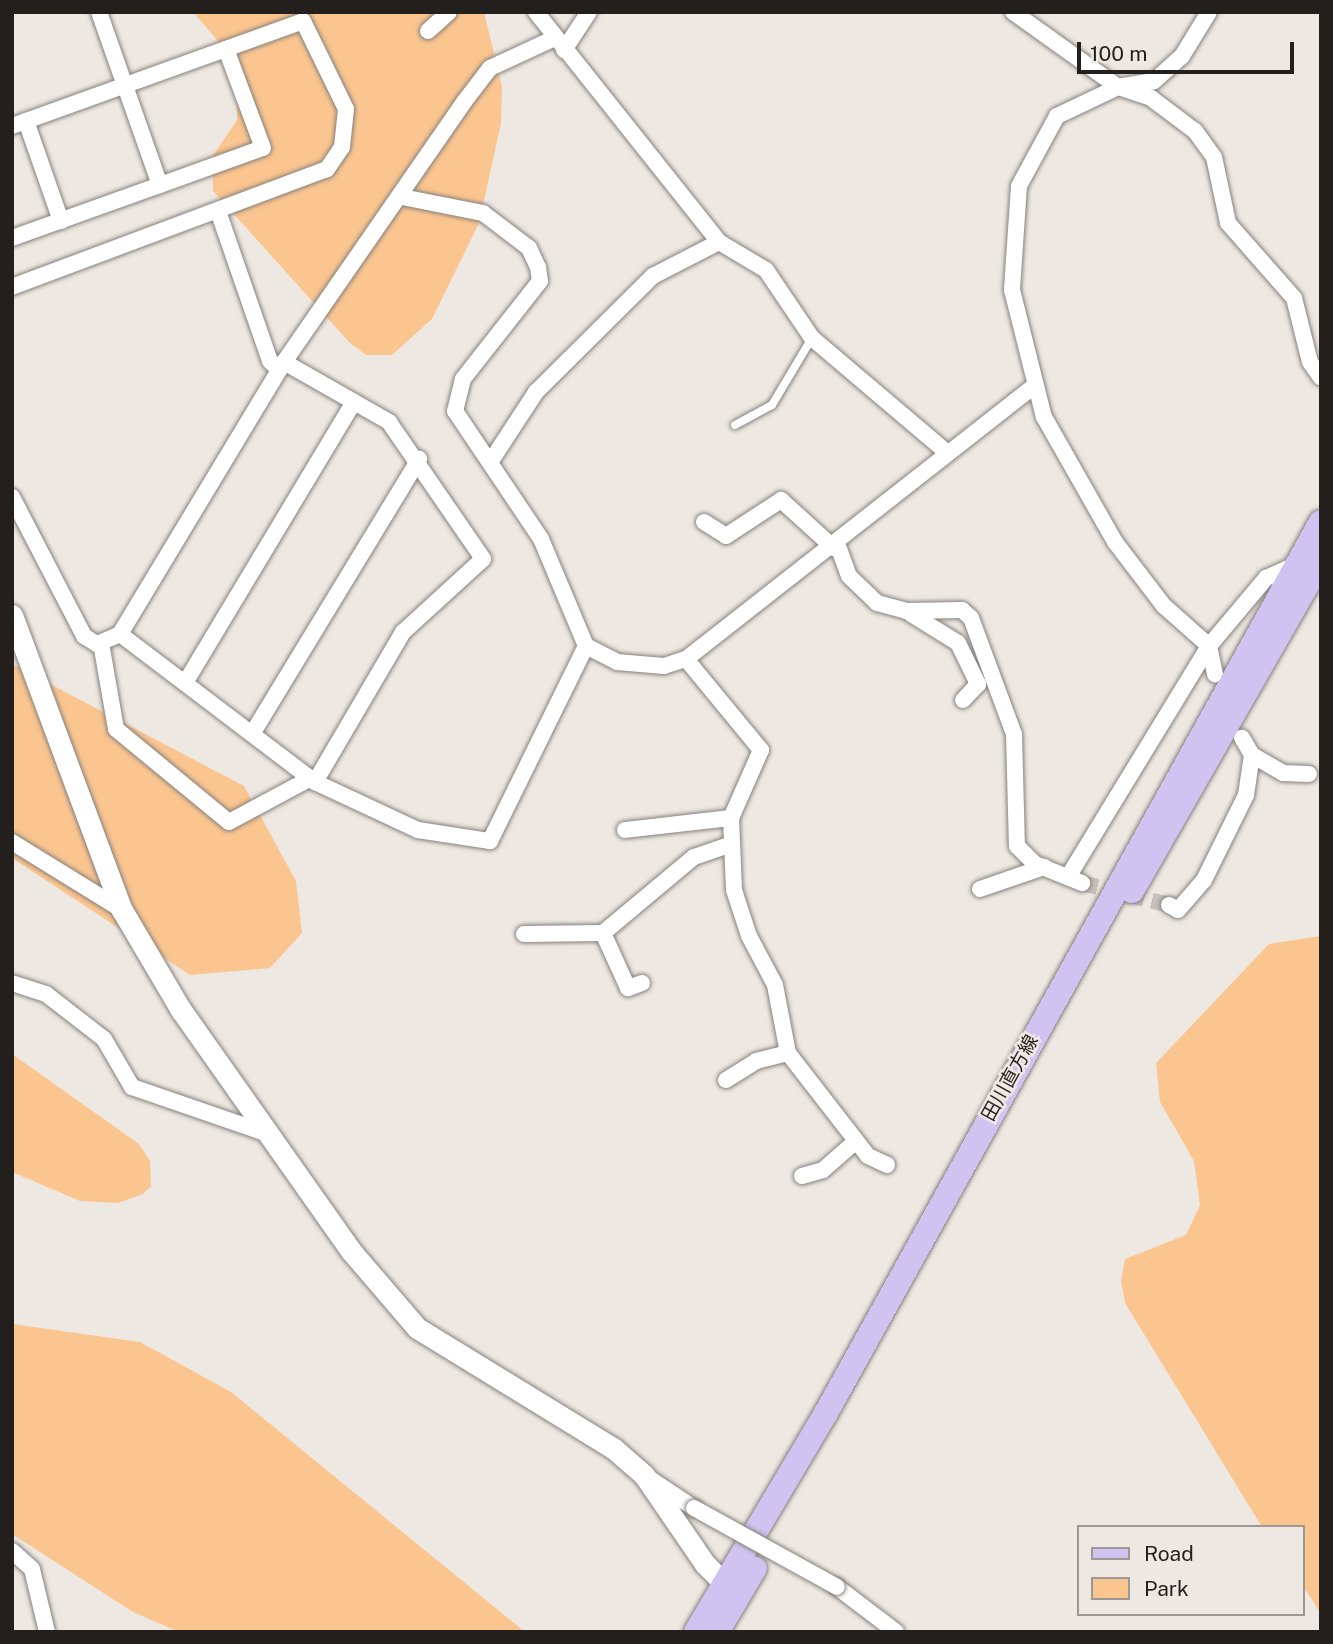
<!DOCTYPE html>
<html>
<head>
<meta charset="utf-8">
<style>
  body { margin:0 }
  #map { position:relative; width:1333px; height:1644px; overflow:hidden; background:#eee8e3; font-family:"Public Sans","Noto Sans JP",sans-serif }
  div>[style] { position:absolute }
  .green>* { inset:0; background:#fbc590 }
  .street-tunnel>* { height:16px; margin-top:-8px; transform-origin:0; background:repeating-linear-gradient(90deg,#c5c0bb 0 16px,transparent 0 24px) }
  .roads { filter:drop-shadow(0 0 2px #86817c) drop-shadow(0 0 2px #86817c) }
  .lane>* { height:8px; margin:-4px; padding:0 4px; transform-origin:4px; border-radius:4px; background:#fff }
  .street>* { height:16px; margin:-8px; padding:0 8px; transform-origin:8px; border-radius:8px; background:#fff }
  .secondary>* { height:21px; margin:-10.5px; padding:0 10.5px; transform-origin:10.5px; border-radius:10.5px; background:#fff }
  .primary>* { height:24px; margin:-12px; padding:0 12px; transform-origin:12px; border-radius:12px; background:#cfc3f2 }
  .bridges { filter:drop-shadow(0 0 2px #86817c) drop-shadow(0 0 2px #86817c) }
  .street-bridge>* { height:16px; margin:-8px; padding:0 8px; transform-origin:8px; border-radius:8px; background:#fff }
  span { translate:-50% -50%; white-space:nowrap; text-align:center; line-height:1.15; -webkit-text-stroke:5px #eee8e3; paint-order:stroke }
  .street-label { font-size:19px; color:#221f1d }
  .frame { position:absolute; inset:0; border:14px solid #221f1d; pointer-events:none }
  .legend { position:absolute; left:1077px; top:1525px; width:228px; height:91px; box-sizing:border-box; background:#eee8e3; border:2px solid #9c9894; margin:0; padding:9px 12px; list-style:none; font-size:21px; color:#221f1d }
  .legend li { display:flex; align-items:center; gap:14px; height:35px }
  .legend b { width:35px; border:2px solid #9c9894 }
  .scale { position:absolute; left:1077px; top:42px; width:217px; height:32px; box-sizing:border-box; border:4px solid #221f1d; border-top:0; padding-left:9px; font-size:21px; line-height:24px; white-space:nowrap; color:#221f1d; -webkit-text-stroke:5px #eee8e3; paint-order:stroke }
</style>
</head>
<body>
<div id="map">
  <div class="green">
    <i style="clip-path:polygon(193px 12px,484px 12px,502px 87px,501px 123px,479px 223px,432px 319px,392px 355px,366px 355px,349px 342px,213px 191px,212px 157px,237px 120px,237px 91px,230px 55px)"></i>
    <i style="clip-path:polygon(12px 664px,244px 786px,296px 881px,302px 933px,270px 968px,190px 975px,12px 858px)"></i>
    <i style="clip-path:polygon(1321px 936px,1321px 1614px,1303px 1586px,1303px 1527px,1262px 1527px,1125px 1303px,1121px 1281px,1125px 1259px,1186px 1235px,1200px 1205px,1194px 1161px,1160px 1102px,1156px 1063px,1269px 944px)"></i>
    <i style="clip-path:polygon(12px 1054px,139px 1144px,150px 1161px,151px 1186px,143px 1194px,118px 1203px,80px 1201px,12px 1172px)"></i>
    <i style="clip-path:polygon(12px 1324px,140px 1342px,231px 1392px,525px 1632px,179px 1632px,133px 1612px,12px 1534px)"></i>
  </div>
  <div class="street-tunnel">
    <i style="left:1082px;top:883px;width:90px;rotate:14.2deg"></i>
  </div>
  <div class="roads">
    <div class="lane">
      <i style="left:735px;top:425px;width:42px;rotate:-28.4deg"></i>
      <i style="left:772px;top:405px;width:78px;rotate:-59.2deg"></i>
    </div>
    <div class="street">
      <i style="left:99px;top:12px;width:183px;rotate:70.6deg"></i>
      <i style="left:160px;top:185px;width:109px;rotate:-19.8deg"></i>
      <i style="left:263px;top:148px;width:106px;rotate:-110.5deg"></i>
      <i style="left:536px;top:12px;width:294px;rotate:51.5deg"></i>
      <i style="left:719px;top:242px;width:55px;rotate:30.8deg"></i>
      <i style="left:766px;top:270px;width:82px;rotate:55.9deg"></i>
      <i style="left:812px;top:338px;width:173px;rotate:40.3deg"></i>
      <i style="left:1013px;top:12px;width:129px;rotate:35.5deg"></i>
      <i style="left:1118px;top:87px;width:35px;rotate:18deg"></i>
      <i style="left:1151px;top:98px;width:55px;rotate:36.9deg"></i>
      <i style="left:1195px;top:131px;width:32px;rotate:54deg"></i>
      <i style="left:1214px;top:157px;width:67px;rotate:78deg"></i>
      <i style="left:1228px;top:223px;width:100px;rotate:48.7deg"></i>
      <i style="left:1294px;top:298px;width:66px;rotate:76deg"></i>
      <i style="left:1310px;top:362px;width:19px;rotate:55deg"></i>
      <i style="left:1209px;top:12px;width:52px;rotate:121.5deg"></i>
      <i style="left:1182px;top:56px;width:38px;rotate:138deg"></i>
      <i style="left:1154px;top:81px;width:36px;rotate:171deg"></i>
      <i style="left:1118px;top:87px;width:68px;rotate:154.6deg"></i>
      <i style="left:1057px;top:116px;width:80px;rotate:118.5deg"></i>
      <i style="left:1019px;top:186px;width:104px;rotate:93.9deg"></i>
      <i style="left:1012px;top:290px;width:131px;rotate:75.9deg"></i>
      <i style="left:1044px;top:417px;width:144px;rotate:60.4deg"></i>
      <i style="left:1115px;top:542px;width:81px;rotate:52.6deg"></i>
      <i style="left:1164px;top:606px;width:60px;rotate:41.6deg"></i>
      <i style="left:1209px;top:646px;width:29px;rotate:78deg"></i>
      <i style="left:428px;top:31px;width:28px;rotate:-42deg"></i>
      <i style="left:564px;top:50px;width:45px;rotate:-56.7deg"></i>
      <i style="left:26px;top:121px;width:106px;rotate:70.7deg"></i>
      <i style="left:12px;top:126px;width:309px;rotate:-19.8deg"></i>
      <i style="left:303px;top:21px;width:98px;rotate:64deg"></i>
      <i style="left:346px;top:109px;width:38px;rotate:96deg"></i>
      <i style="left:342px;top:147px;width:27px;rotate:124deg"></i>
      <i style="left:327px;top:169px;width:336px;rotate:159.5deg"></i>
      <i style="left:402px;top:197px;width:83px;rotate:11.2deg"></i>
      <i style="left:483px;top:213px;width:58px;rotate:37.3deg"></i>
      <i style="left:529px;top:248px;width:21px;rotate:65deg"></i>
      <i style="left:538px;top:267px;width:14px;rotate:82deg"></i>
      <i style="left:540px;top:281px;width:125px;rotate:128.2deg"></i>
      <i style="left:463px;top:379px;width:33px;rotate:104deg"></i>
      <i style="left:455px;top:411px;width:154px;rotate:56.1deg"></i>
      <i style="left:541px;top:539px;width:116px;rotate:67.2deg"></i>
      <i style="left:586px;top:646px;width:35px;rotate:27deg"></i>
      <i style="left:617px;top:662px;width:47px;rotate:4.9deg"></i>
      <i style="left:664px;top:666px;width:23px;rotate:-18deg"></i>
      <i style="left:686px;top:659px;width:444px;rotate:-38.1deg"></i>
      <i style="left:218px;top:211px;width:159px;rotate:70.9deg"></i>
      <i style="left:270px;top:361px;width:13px;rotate:45deg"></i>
      <i style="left:12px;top:238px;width:157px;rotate:-19.7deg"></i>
      <i style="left:284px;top:362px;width:121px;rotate:29.7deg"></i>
      <i style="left:389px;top:422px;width:166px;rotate:55.5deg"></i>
      <i style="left:483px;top:559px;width:108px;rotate:137.6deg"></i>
      <i style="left:403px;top:632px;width:174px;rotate:120.4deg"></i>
      <i style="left:491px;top:461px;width:82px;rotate:-56.9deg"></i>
      <i style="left:536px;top:392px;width:165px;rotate:-44.8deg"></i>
      <i style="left:653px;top:276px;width:74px;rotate:-27.3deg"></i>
      <i style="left:12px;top:497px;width:157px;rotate:62.6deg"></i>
      <i style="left:84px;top:636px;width:15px;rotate:32deg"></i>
      <i style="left:97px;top:644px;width:25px;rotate:-23deg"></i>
      <i style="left:120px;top:634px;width:318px;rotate:-58.9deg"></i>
      <i style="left:284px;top:362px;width:316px;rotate:-55.3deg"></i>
      <i style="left:464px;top:102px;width:43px;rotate:-52.6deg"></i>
      <i style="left:490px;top:68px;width:72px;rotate:-24.8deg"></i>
      <i style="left:704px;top:522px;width:26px;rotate:32deg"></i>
      <i style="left:726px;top:536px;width:66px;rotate:-33.2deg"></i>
      <i style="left:781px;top:500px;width:72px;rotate:42.2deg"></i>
      <i style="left:838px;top:546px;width:32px;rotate:70deg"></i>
      <i style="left:849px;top:576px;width:39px;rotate:44deg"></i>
      <i style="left:877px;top:603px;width:30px;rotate:15deg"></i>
      <i style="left:906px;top:611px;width:56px;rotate:-1deg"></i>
      <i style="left:962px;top:610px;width:12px;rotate:42deg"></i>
      <i style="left:971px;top:618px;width:124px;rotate:69.7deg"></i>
      <i style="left:1014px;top:734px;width:112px;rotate:88.5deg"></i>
      <i style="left:1017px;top:846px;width:25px;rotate:45deg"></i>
      <i style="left:1035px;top:864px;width:51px;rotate:22deg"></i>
      <i style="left:911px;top:614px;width:55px;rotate:31.7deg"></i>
      <i style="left:958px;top:643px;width:46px;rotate:64deg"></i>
      <i style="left:978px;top:684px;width:22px;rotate:133deg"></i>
      <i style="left:120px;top:634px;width:245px;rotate:37.2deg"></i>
      <i style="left:315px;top:782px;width:114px;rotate:25deg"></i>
      <i style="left:418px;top:830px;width:73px;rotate:8.7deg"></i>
      <i style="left:490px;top:841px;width:217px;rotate:-63.8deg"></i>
      <i style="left:101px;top:643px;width:87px;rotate:80.1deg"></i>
      <i style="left:116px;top:729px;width:146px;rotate:39.5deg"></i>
      <i style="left:229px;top:822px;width:93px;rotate:-28.2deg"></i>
      <i style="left:686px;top:659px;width:118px;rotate:50.5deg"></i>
      <i style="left:761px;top:750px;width:74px;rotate:113.8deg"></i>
      <i style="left:731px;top:818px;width:72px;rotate:87.6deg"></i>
      <i style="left:734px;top:890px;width:48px;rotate:71.9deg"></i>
      <i style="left:749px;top:936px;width:55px;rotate:62deg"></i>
      <i style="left:775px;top:985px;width:69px;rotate:79.2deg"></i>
      <i style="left:788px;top:1053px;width:130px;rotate:52.2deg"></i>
      <i style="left:868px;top:1156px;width:21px;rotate:25deg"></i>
      <i style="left:185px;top:683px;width:328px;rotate:-59deg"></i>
      <i style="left:252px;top:734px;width:322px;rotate:-58.7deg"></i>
      <i style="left:1252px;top:755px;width:36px;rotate:30deg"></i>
      <i style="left:1283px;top:773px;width:26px;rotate:2deg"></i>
      <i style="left:625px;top:830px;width:107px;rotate:-6.5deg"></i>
      <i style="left:12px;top:842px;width:129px;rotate:31.7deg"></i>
      <i style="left:1068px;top:877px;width:271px;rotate:-58.6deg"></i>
      <i style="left:1209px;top:646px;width:89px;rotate:-50deg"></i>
      <i style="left:1266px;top:578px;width:34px;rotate:-24deg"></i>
      <i style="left:980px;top:889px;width:68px;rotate:-19deg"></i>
      <i style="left:1169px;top:905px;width:10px;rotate:29deg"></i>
      <i style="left:1178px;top:910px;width:40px;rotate:-49deg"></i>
      <i style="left:1204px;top:880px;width:95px;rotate:-63.7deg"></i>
      <i style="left:1246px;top:795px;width:40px;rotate:-81.5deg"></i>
      <i style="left:1252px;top:755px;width:20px;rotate:-120deg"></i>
      <i style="left:524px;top:934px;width:79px;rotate:-0.7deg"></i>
      <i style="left:12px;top:983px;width:36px;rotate:18deg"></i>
      <i style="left:46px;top:994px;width:73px;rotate:37.8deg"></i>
      <i style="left:104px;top:1039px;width:56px;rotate:59.7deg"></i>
      <i style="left:132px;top:1087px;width:139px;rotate:19deg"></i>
      <i style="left:642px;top:983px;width:15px;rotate:160deg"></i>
      <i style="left:628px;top:988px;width:60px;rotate:-114.4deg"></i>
      <i style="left:603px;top:933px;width:119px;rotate:-39.9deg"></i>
      <i style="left:694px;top:857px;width:40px;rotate:-18.9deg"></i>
      <i style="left:726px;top:1080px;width:36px;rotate:-32deg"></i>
      <i style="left:756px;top:1061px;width:33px;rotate:-14deg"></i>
      <i style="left:802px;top:1176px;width:22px;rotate:-16deg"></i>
      <i style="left:823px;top:1170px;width:44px;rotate:-41.3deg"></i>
      <i style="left:649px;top:1478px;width:54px;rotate:33.7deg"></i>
      <i style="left:12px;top:1551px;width:27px;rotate:42deg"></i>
      <i style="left:32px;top:1569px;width:65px;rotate:76.6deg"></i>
      <i style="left:837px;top:1587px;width:74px;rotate:37.3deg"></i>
    </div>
    <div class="secondary">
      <i style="left:12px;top:615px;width:315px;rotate:69.6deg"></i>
      <i style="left:122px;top:910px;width:116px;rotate:59.5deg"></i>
      <i style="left:181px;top:1010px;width:295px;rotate:54.8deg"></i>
      <i style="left:351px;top:1251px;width:101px;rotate:49.4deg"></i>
      <i style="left:417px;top:1328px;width:230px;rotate:31.5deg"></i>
      <i style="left:613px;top:1448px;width:41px;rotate:41.1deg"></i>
      <i style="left:644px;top:1475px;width:108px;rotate:55.6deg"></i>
      <i style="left:705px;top:1564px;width:44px;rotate:45deg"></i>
    </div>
    <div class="primary">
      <i style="left:1132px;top:891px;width:380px;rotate:-60.2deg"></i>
      <i style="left:696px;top:1632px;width:255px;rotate:-59.3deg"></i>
      <i style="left:826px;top:1413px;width:1019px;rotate:-60.95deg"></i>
      <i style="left:717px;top:1632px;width:74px;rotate:-59.3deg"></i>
    </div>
  </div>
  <div class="bridges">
    <div class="street-bridge">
      <i style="left:694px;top:1508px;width:163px;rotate:28.9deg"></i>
    </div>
  </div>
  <div class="street-label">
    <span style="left:1010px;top:1078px;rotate:-61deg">田川直方線</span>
  </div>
  <div class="frame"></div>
  <ul class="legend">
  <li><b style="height:9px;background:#cfc3f2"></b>Road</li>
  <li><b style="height:19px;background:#fbc590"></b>Park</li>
  </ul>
  <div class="scale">100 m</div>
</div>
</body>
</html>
